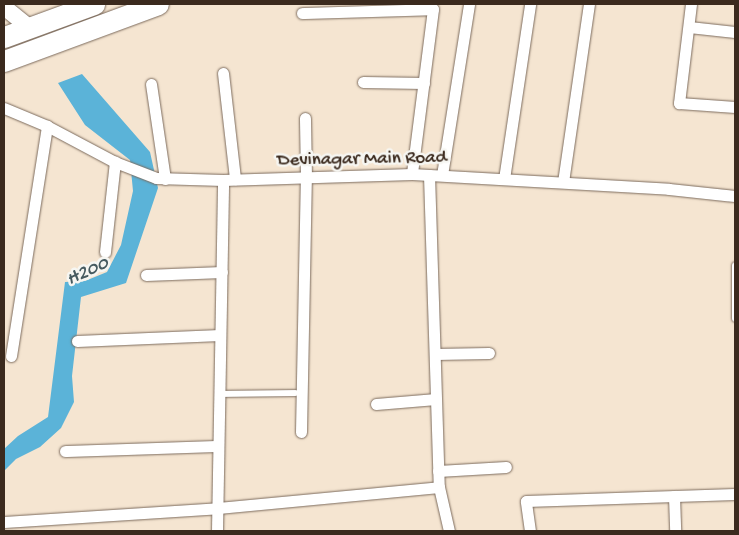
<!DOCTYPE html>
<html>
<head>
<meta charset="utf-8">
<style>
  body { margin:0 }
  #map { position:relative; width:739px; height:535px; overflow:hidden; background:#f5e5d1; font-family:"Gochi Hand",sans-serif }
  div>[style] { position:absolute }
  .water>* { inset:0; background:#5bb3d8 }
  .roads { filter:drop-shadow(0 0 1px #7c6b5d) drop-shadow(0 0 1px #7c6b5d) }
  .lane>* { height:5.5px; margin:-2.75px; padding:0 2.75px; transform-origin:2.75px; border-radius:2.75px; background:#fff }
  .street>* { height:11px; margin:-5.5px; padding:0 5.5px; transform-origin:5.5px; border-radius:5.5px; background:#fff }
  .secondary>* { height:16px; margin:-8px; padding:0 8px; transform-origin:8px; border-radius:8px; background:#fff }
  .highway>* { height:21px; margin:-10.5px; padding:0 10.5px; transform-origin:10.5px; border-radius:10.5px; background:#fff }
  span { translate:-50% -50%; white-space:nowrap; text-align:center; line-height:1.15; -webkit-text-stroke:5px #f6f6f2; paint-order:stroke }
  .street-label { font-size:19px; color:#3b2a1e }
  .water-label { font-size:20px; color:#465a5f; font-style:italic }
  .frame { position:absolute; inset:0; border:5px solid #3b2a1e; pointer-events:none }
</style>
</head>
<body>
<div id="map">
  <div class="water">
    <i style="clip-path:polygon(82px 74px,150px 152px,158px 188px,126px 283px,81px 297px,72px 376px,74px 402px,61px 428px,40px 447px,16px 459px,4px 471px,4px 449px,18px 436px,48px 417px,65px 282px,85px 281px,107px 272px,121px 245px,133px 191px,130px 160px,85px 125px,58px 83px)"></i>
  </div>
  <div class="roads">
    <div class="lane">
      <i style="left:735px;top:319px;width:53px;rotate:-90deg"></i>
      <i style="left:219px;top:394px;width:76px;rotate:-0.8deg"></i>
    </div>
    <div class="street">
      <i style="left:691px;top:4px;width:100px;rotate:96.9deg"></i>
      <i style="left:679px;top:103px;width:56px;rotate:4.1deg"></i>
      <i style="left:302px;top:13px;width:131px;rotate:-1.7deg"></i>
      <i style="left:433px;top:9px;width:166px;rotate:97.3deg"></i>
      <i style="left:689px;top:27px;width:46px;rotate:6.2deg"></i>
      <i style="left:223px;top:73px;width:107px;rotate:83.5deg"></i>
      <i style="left:363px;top:82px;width:61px;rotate:0.9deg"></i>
      <i style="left:151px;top:84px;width:96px;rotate:81.6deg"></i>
      <i style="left:4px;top:108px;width:47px;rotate:22.7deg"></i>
      <i style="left:47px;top:126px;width:77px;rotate:27.9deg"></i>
      <i style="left:115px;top:162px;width:44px;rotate:21.3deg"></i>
      <i style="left:156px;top:178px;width:67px;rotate:1.7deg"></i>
      <i style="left:223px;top:180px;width:189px;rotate:-1.8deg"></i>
      <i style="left:412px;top:174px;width:257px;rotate:3.3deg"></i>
      <i style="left:669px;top:189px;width:66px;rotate:6.1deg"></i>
      <i style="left:429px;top:175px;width:312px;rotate:88.2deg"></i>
      <i style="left:439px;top:487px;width:45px;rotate:77.2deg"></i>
      <i style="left:442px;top:175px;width:173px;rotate:-81deg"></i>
      <i style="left:504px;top:179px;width:177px;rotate:-81.5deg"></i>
      <i style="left:563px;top:182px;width:180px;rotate:-81.7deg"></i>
      <i style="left:105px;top:252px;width:91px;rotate:-83.7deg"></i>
      <i style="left:146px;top:275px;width:76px;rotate:-2.3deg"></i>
      <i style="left:77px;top:341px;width:143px;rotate:-2.4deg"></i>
      <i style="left:435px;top:354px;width:54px;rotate:-1.1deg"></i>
      <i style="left:11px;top:356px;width:233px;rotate:-81.1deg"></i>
      <i style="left:376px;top:404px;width:60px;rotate:-4.8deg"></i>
      <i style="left:301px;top:432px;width:255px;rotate:-88.9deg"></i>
      <i style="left:306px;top:177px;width:59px;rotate:-91deg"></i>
      <i style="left:65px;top:451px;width:153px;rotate:-1.9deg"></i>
      <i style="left:438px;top:471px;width:68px;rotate:-3.4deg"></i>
      <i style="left:674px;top:496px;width:35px;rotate:88deg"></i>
      <i style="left:4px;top:522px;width:214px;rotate:-3.7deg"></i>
      <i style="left:218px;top:508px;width:222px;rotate:-5.4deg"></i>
      <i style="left:217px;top:531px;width:351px;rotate:-89deg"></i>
      <i style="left:530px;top:531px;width:30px;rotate:-98deg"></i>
      <i style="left:526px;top:501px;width:209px;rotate:-1.9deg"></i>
    </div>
    <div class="secondary">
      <i style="left:4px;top:7px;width:33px;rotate:39deg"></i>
    </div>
    <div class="highway">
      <i style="left:4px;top:37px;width:96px;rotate:-20.1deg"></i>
      <i style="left:4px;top:61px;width:164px;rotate:-20.3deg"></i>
    </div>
  </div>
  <div class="street-label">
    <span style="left:362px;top:160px;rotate:-1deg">Devinagar Main Road</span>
  </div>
  <div class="water-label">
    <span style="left:88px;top:272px;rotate:-25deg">H200</span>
  </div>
  <div class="frame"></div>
</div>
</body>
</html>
